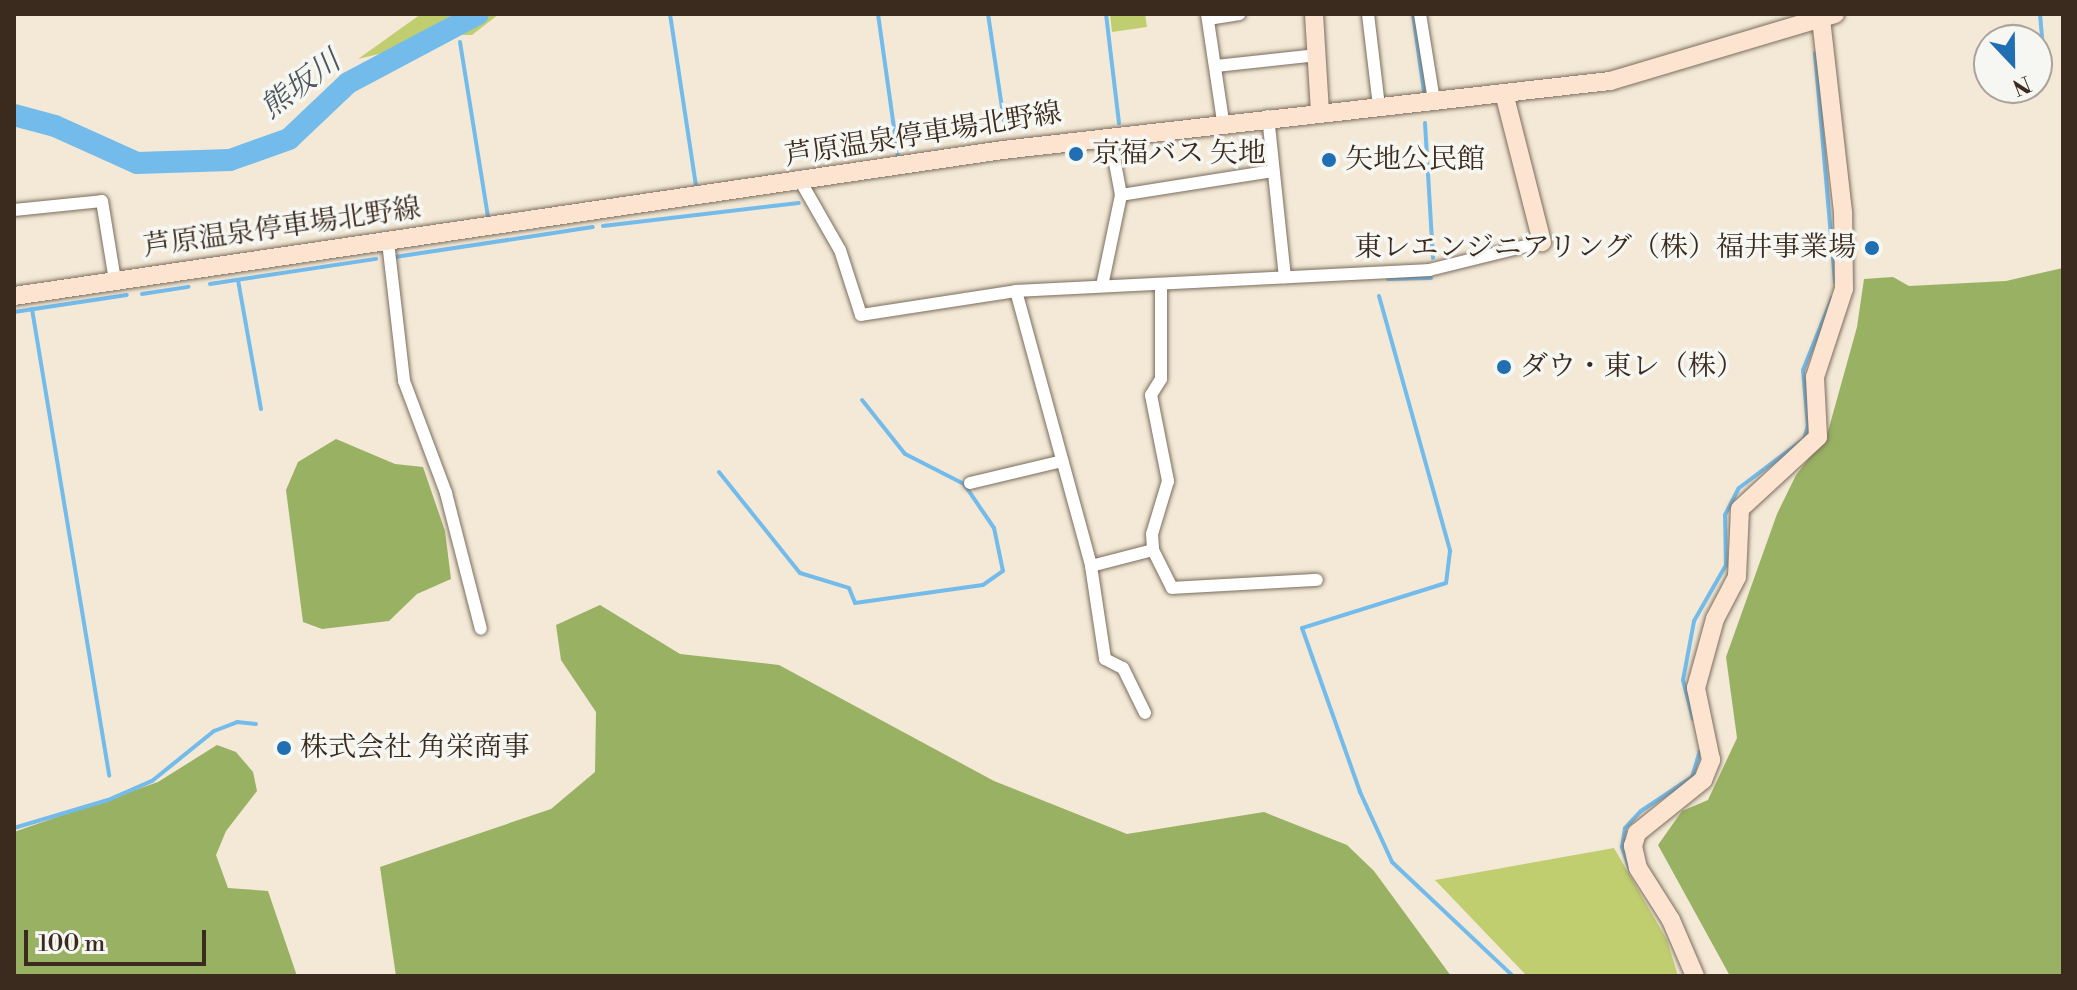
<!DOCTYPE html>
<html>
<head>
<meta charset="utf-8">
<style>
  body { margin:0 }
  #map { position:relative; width:2077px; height:990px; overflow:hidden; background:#f3e9d6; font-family:"Libre Bodoni","Noto Serif JP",serif }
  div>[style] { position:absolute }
  .green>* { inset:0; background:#c0ce70 }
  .forest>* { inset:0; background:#98b162 }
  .stream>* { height:4px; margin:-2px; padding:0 2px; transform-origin:2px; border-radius:2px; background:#73bbeb }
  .river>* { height:22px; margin:-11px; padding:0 11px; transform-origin:11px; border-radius:11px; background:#73bbeb }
  .roads { filter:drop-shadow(0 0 2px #7b6d5e) drop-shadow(0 0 2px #7b6d5e) }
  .street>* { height:12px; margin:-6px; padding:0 6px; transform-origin:6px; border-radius:6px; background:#fff }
  .secondary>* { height:18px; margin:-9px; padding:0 9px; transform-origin:9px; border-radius:9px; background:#fde4d0 }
  .dots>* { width:22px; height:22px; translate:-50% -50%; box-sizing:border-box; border:4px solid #f6f6f2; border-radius:50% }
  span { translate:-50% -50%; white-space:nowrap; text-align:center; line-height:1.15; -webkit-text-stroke:7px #f6f6f2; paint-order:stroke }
  .street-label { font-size:28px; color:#3b2a1e }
  .poi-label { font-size:28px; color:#3b2a1e }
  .left { translate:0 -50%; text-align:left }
  .right { translate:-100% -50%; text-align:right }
  .water-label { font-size:30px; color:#4c565c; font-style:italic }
  .frame { position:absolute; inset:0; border:16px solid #3b2a1e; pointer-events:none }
  .north { position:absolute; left:1973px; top:24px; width:80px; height:80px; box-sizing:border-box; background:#f6f6f2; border:2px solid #aba49d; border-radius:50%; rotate:158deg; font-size:22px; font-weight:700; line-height:32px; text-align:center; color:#3b2a1e }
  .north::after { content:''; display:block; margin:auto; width:28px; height:36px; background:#1f6fb2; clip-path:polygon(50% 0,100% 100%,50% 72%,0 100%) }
  .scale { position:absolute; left:24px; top:930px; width:182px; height:36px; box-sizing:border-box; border:4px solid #3b2a1e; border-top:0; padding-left:10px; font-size:24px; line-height:28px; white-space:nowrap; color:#3b2a1e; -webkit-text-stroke:6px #f6f6f2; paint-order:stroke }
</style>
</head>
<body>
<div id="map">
  <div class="green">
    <i style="clip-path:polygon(421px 14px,454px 14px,387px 52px,358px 59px)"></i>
    <i style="clip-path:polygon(485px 14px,499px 14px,472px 35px,462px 35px)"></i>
    <i style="clip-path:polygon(1110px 14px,1145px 14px,1147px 27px,1112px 32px)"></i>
    <i style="clip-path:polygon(1614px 848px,1667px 940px,1678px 976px,1527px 976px,1435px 880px)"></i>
  </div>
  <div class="forest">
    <i style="clip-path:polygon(2063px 268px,2063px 976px,1730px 976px,1658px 845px,1682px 811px,1708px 800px,1737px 738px,1726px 657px,1777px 514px,1796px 475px,1827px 435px,1857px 327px,1864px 279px,1893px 277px,1909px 286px,2006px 281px)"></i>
    <i style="clip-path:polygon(336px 439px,395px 464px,423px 467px,445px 531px,451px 579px,417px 594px,389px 621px,322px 629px,303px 622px,286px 490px,298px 462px)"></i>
    <i style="clip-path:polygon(600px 605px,680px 654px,779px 665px,994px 781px,1127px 834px,1264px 812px,1347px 845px,1374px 871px,1451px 976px,396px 976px,380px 867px,551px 809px,595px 772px,596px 712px,561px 660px,556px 625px)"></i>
    <i style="clip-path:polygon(217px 745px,236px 752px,253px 772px,257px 791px,226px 831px,216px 855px,228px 888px,268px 891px,297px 976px,14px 976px,14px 832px,158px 782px)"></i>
  </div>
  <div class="stream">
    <i style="left:670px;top:14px;width:173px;rotate:81.4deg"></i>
    <i style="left:878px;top:14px;width:144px;rotate:82deg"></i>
    <i style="left:988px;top:14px;width:115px;rotate:81.5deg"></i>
    <i style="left:1106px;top:14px;width:110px;rotate:83.2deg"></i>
    <i style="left:1413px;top:14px;width:78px;rotate:81.9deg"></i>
    <i style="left:2040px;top:14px;width:36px;rotate:85deg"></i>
    <i style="left:460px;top:42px;width:176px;rotate:80.9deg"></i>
    <i style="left:1815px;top:53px;width:230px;rotate:85deg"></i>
    <i style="left:1425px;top:123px;width:135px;rotate:86.6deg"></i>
    <i style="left:603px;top:226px;width:197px;rotate:-6.7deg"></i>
    <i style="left:395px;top:257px;width:200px;rotate:-8.6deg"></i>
    <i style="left:1388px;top:279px;width:43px;rotate:-1.3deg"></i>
    <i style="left:238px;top:280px;width:131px;rotate:79.9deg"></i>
    <i style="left:210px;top:284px;width:168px;rotate:-8.6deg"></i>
    <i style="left:142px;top:294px;width:47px;rotate:-8.7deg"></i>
    <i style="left:1379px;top:296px;width:265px;rotate:74.4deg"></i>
    <i style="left:1450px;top:551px;width:32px;rotate:97deg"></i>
    <i style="left:1446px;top:583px;width:151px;rotate:162.6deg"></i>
    <i style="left:1302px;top:628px;width:174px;rotate:70.5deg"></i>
    <i style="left:1360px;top:792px;width:77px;rotate:65.4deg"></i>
    <i style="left:1392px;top:862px;width:166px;rotate:43.3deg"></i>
    <i style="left:32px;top:309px;width:473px;rotate:80.6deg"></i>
    <i style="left:14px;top:312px;width:114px;rotate:-8.6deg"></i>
    <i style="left:719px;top:472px;width:129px;rotate:51.3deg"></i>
    <i style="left:800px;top:573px;width:51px;rotate:17deg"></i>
    <i style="left:849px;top:588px;width:16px;rotate:68deg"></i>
    <i style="left:855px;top:603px;width:129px;rotate:-8deg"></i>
    <i style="left:983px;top:585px;width:24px;rotate:-35deg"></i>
    <i style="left:1003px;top:571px;width:44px;rotate:-101.8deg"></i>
    <i style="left:994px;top:528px;width:53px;rotate:-124.3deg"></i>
    <i style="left:964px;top:484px;width:66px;rotate:-153deg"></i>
    <i style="left:905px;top:454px;width:69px;rotate:-128.5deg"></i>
    <i style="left:1693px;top:719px;width:40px;rotate:-104.4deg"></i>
    <i style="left:1683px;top:680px;width:60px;rotate:-79.4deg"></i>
    <i style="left:1694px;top:621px;width:64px;rotate:-60.3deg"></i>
    <i style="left:1726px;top:565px;width:50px;rotate:-91.1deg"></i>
    <i style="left:1725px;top:515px;width:30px;rotate:-63deg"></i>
    <i style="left:1739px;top:488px;width:81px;rotate:-37deg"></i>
    <i style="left:1804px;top:439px;width:14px;rotate:-73deg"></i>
    <i style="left:1808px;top:426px;width:56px;rotate:-95.1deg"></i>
    <i style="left:1803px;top:370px;width:78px;rotate:-68.1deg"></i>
    <i style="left:14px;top:828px;width:98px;rotate:-16.6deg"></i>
    <i style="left:108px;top:800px;width:48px;rotate:-23.4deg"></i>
    <i style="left:152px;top:781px;width:80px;rotate:-38.9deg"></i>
    <i style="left:214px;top:731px;width:25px;rotate:-21deg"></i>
    <i style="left:237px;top:722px;width:19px;rotate:6deg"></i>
    <i style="left:1631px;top:872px;width:27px;rotate:-110deg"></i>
    <i style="left:1622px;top:847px;width:19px;rotate:-81deg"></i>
    <i style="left:1625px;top:828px;width:23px;rotate:-47deg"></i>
    <i style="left:1641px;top:811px;width:61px;rotate:-33.7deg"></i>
    <i style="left:1692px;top:777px;width:27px;rotate:-73deg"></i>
  </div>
  <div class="river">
    <i style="left:14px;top:115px;width:42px;rotate:15deg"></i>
    <i style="left:55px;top:126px;width:90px;rotate:24.3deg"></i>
    <i style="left:137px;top:163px;width:93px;rotate:-1.8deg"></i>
    <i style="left:230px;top:160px;width:63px;rotate:-19.6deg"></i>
    <i style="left:289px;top:139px;width:81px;rotate:-43.5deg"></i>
    <i style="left:348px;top:83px;width:147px;rotate:-28deg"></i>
  </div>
  <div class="roads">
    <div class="street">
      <i style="left:1207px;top:14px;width:108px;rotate:81.5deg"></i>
      <i style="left:1368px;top:14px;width:93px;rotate:83.2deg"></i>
      <i style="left:1420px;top:14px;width:87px;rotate:80.8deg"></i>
      <i style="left:1208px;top:19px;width:32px;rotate:-9deg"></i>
      <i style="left:1216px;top:66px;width:102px;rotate:-6.2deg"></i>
      <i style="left:1268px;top:116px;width:162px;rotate:84deg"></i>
      <i style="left:801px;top:182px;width:78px;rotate:60.2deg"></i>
      <i style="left:840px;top:250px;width:68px;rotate:72.1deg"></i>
      <i style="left:861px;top:315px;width:157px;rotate:-8.8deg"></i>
      <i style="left:1016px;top:291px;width:414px;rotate:-2.9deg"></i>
      <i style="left:1429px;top:270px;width:116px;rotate:-13.9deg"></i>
      <i style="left:1121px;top:195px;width:154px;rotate:-9deg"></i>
      <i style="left:14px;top:210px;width:88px;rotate:-5.8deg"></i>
      <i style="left:102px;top:201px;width:80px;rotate:80.7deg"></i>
      <i style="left:388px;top:242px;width:140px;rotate:83.4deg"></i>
      <i style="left:404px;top:381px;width:120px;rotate:69.4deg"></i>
      <i style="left:446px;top:493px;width:140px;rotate:75.6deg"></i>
      <i style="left:1102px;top:286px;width:93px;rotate:-78.2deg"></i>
      <i style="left:1121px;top:195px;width:60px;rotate:-100.6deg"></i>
      <i style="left:1161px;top:286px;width:93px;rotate:90deg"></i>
      <i style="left:1161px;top:379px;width:19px;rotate:122deg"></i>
      <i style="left:1151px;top:395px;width:88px;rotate:78.8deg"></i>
      <i style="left:1168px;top:481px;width:55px;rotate:106.8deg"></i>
      <i style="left:1152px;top:534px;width:16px;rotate:86deg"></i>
      <i style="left:1153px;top:550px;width:42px;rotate:63.4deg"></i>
      <i style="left:1172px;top:588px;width:145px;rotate:-3.2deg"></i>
      <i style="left:1016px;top:291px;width:285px;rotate:74.7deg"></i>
      <i style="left:1091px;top:566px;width:94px;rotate:81.4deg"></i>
      <i style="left:1105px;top:659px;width:20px;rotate:27deg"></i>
      <i style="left:1123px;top:668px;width:50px;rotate:63.9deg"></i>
      <i style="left:970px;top:483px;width:95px;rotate:-13.4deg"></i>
      <i style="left:1091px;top:566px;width:64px;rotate:-14.5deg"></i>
    </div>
    <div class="secondary">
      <i style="left:1314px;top:14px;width:97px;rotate:86.5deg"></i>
      <i style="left:1504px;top:93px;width:154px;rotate:75.7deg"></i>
      <i style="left:14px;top:296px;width:1000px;rotate:-8.4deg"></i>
      <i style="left:1003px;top:150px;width:611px;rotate:-6.49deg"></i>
      <i style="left:1610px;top:81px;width:235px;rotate:-16.6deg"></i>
      <i style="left:1695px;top:976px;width:61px;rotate:-113.2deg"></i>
      <i style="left:1671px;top:920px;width:62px;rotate:-122.4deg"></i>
      <i style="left:1638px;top:868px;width:23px;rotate:-103deg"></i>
      <i style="left:1633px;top:846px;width:14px;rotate:-73deg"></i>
      <i style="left:1637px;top:833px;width:85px;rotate:-38.8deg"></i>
      <i style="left:1703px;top:780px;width:22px;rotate:-68deg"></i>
      <i style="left:1711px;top:760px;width:74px;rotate:-101.8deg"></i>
      <i style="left:1696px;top:688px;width:72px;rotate:-74.6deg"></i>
      <i style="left:1715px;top:619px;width:47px;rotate:-62.4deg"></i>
      <i style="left:1737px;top:577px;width:68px;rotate:-87.5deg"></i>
      <i style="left:1740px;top:509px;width:106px;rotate:-42.7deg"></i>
      <i style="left:1818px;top:437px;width:60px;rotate:-92.9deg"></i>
      <i style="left:1815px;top:377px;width:93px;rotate:-71.8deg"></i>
      <i style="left:1844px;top:289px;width:77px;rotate:-90.7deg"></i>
      <i style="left:1843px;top:212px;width:193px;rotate:-96.5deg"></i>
    </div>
  </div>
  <div class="dots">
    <i style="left:1076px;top:154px;background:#1f6fb2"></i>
    <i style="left:1329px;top:160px;background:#1f6fb2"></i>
    <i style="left:1872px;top:248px;background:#1f6fb2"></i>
    <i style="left:1504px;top:367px;background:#1f6fb2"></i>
    <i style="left:284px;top:748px;background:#1f6fb2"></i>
  </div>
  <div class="street-label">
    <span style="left:923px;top:135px;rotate:-9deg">芦原温泉停車場北野線</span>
    <span style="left:282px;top:228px;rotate:-8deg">芦原温泉停車場北野線</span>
  </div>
  <div class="poi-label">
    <span class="left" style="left:1092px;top:154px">京福バス 矢地</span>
    <span class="left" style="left:1345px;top:160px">矢地公民館</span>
    <span class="right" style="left:1856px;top:248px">東レエンジニアリング（株）福井事業場</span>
    <span class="left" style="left:1520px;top:367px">ダウ・東レ（株）</span>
    <span class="left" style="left:300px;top:748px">株式会社 角栄商事</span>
  </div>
  <div class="water-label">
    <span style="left:301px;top:85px;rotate:-37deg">熊坂川</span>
  </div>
  <div class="frame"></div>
  <div class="north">N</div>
  <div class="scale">100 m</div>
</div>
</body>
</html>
